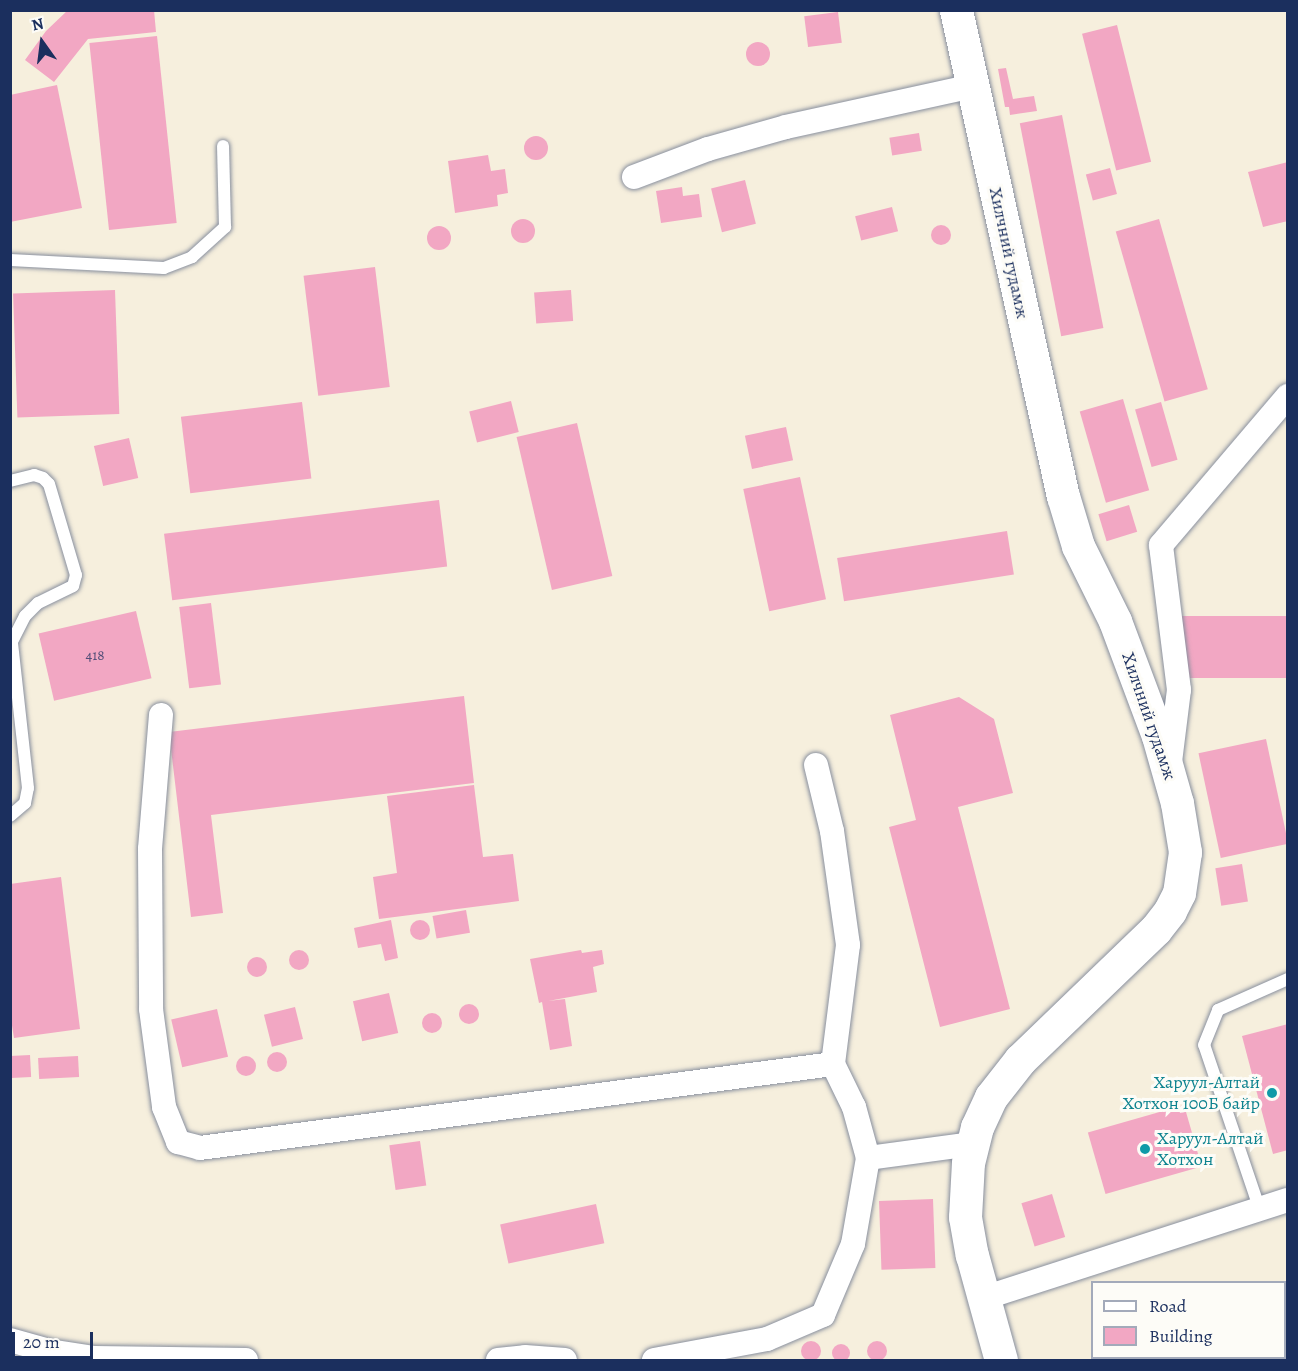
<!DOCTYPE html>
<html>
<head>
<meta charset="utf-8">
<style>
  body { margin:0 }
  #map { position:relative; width:1298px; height:1371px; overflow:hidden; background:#f6efdd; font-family:Alegreya,serif }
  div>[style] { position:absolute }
  .building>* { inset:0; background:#f2a7c3; transform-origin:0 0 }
  .round { border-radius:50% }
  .roads { filter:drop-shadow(0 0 2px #888f9e) drop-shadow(0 0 2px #888f9e) }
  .service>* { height:12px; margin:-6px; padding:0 6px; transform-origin:6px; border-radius:6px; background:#fff }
  .minor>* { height:24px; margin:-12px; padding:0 12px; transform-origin:12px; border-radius:12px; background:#fff }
  .secondary>* { height:33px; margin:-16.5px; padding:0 16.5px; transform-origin:16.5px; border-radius:16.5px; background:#fff }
  .dots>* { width:16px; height:16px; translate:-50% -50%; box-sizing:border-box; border:3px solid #fdfcf7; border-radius:50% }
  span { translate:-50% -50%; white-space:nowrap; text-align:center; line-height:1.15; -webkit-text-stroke:6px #fdfcf7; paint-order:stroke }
  .number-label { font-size:15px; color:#514d77 }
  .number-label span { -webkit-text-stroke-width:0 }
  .street-label { font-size:18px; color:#1b2f5e }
  .culture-label { font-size:18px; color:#0d838f }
  .right { translate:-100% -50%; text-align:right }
  .left { translate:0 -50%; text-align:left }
  .frame { position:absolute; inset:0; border:12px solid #1b2f5e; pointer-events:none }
  .legend { position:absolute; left:1091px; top:1281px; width:195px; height:78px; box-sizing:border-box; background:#fdfcf7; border:2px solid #a3aaba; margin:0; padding:8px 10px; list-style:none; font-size:18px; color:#1b2f5e }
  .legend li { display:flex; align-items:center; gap:12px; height:30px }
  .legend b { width:30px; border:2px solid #a3aaba }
  .north { position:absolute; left:12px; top:12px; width:60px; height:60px; -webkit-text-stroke:4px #fdfcf7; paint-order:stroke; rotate:346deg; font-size:16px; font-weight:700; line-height:24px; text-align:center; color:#1b2f5e }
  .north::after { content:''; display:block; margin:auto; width:21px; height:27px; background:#1b2f5e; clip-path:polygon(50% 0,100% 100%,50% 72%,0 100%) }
  .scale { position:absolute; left:12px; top:1332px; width:81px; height:27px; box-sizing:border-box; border:3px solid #1b2f5e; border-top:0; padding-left:8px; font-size:18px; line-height:21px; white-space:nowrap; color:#1b2f5e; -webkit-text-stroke:4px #fdfcf7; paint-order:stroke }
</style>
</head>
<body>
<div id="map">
  <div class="building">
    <i style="clip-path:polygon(68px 10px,154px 10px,156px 32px,88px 39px,54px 82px,25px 60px,46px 31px)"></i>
    <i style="left:838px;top:12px;width:31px;height:34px;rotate:83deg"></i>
    <i style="left:1117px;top:25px;width:141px;height:36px;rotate:76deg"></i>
    <i style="left:157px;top:36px;width:188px;height:68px;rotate:84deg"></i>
    <i class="round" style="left:746px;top:42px;width:24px;height:24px"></i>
    <i style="clip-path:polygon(1006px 68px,1013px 99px,1034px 96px,1037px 111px,1010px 115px,1009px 107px,1005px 107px,998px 69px)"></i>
    <i style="clip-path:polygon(57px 85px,82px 208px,10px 222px,10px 95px)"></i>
    <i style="left:1062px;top:115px;width:217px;height:43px;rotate:79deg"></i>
    <i style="left:919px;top:133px;width:18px;height:30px;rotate:81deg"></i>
    <i class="round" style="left:524px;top:136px;width:24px;height:24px"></i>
    <i style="clip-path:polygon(488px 155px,491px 171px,505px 169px,508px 193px,497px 195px,498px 206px,455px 213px,448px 161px)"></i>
    <i style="clip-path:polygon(1288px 162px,1288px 221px,1263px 227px,1248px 172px)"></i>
    <i style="left:1110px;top:168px;width:27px;height:25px;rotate:75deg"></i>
    <i style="left:745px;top:180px;width:45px;height:35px;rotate:76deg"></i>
    <i style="clip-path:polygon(682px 187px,683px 196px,699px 194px,702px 217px,661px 223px,656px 191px)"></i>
    <i style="left:892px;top:207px;width:25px;height:38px;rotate:76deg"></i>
    <i style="left:1159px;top:219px;width:177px;height:45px;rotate:74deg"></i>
    <i class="round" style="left:511px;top:219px;width:24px;height:24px"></i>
    <i class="round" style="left:931px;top:225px;width:20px;height:20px"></i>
    <i class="round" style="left:427px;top:226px;width:24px;height:24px"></i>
    <i style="left:375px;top:267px;width:121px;height:72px;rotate:83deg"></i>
    <i style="left:115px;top:290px;width:124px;height:102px;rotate:88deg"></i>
    <i style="left:571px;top:290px;width:31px;height:37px;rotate:86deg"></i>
    <i style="left:1123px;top:399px;width:95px;height:45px;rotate:74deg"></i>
    <i style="left:511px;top:401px;width:32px;height:43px;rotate:76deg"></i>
    <i style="left:302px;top:402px;width:77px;height:122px;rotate:83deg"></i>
    <i style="left:1161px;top:402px;width:60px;height:27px;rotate:74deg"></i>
    <i style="left:577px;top:423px;width:157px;height:62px;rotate:77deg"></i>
    <i style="left:786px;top:427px;width:34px;height:42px;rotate:78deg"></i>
    <i style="left:129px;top:438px;width:41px;height:36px;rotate:77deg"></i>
    <i style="left:800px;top:477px;width:125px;height:58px;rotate:78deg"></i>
    <i style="left:439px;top:500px;width:67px;height:277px;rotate:83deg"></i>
    <i style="left:1129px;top:505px;width:28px;height:32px;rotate:73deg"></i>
    <i style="left:1007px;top:531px;width:44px;height:172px;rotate:81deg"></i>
    <i style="left:211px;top:603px;width:82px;height:32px;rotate:83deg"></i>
    <i style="left:136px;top:611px;width:69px;height:100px;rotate:77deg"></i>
    <i style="left:1288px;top:616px;width:62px;height:109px;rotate:90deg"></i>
    <i style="clip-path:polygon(464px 696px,474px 783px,211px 815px,223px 913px,191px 917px,169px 732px)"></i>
    <i style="clip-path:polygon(959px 697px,994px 719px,1013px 793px,958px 807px,1010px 1009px,940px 1027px,889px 827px,916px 820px,890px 715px)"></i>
    <i style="left:1266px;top:739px;width:107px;height:69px;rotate:78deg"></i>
    <i style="clip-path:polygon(474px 785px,483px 857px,513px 854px,519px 901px,379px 919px,373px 877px,397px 873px,387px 796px)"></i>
    <i style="left:1242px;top:864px;width:38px;height:27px;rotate:81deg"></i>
    <i style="clip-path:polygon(61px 877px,80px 1029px,14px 1038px,10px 1013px,10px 884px)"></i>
    <i style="left:466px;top:910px;width:23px;height:34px;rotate:80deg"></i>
    <i style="clip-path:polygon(391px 920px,398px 958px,385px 961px,381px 944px,358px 948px,354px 928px)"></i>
    <i class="round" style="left:410px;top:920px;width:20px;height:20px"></i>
    <i style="clip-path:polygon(581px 950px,582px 953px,602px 950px,604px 964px,593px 967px,597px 992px,548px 1001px,565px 999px,572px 1046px,550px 1050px,542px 1002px,539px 1003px,530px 959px)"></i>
    <i class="round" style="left:289px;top:950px;width:20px;height:20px"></i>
    <i class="round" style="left:247px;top:957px;width:20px;height:20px"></i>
    <i style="left:389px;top:993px;width:41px;height:37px;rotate:77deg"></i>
    <i class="round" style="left:459px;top:1004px;width:20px;height:20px"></i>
    <i style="left:295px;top:1007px;width:33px;height:32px;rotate:76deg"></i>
    <i style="left:217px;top:1009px;width:49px;height:47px;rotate:77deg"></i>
    <i class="round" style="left:422px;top:1013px;width:20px;height:20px"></i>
    <i style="clip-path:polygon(1288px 1024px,1288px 1150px,1273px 1154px,1242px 1036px)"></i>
    <i class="round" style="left:267px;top:1052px;width:20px;height:20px"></i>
    <i style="left:30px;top:1055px;width:22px;height:20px;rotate:87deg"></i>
    <i style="left:78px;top:1056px;width:21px;height:40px;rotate:87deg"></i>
    <i class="round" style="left:236px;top:1056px;width:20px;height:20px"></i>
    <i style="left:1184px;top:1105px;width:64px;height:100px;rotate:74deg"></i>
    <i style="left:420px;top:1141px;width:45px;height:31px;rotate:82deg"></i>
    <i style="left:1052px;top:1194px;width:45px;height:32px;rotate:73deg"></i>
    <i style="left:933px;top:1199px;width:69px;height:54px;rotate:88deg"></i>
    <i style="left:596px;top:1204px;width:40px;height:98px;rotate:78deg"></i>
    <i class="round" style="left:867px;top:1341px;width:20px;height:20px"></i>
    <i class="round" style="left:801px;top:1341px;width:20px;height:20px"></i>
    <i class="round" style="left:832px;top:1344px;width:18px;height:18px"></i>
  </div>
  <div class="roads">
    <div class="service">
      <i style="left:10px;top:260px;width:154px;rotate:3deg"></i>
      <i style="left:164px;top:268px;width:30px;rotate:-21deg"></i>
      <i style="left:192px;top:257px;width:45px;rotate:-42.3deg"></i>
      <i style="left:225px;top:227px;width:81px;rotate:-91.4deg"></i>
      <i style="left:10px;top:481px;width:25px;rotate:-14deg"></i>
      <i style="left:34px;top:475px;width:9px;rotate:18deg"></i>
      <i style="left:43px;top:478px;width:8px;rotate:45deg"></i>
      <i style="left:49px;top:484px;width:95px;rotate:73.5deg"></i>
      <i style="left:76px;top:575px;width:11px;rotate:105deg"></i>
      <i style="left:73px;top:586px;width:39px;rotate:154deg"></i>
      <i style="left:38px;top:603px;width:18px;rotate:135deg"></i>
      <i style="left:25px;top:616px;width:28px;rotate:117deg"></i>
      <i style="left:10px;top:816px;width:20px;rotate:-41deg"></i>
      <i style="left:25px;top:803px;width:15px;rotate:-79deg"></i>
      <i style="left:28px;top:788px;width:155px;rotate:-96.3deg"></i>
      <i style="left:1260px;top:1210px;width:174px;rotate:-108.7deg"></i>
      <i style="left:1204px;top:1045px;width:38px;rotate:-68deg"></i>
      <i style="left:1218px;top:1010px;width:77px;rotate:-23.9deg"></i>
    </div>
    <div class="minor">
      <i style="left:634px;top:177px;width:79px;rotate:-20.7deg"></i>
      <i style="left:708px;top:149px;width:81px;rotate:-15.8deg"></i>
      <i style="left:786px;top:127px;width:191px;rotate:-12.4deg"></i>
      <i style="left:161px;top:715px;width:134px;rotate:94.7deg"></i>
      <i style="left:150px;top:849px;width:160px;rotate:89.6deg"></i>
      <i style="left:151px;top:1009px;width:99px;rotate:82.4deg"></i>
      <i style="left:164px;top:1107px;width:38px;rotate:68deg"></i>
      <i style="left:178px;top:1142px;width:23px;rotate:15deg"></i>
      <i style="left:200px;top:1148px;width:639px;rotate:-7.56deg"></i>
      <i style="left:1170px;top:762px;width:73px;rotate:-82.9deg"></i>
      <i style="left:1179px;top:690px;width:146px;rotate:-97.1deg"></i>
      <i style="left:1161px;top:545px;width:196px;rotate:-49.6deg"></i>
      <i style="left:816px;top:765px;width:68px;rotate:76.4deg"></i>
      <i style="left:832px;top:831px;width:115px;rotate:82deg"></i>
      <i style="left:848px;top:945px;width:120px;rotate:97.2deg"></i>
      <i style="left:833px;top:1064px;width:48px;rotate:64deg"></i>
      <i style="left:854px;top:1107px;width:53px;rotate:74.6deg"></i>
      <i style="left:984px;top:1298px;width:319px;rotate:-17.9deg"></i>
      <i style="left:10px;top:1340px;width:41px;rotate:15.8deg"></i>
      <i style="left:49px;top:1351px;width:46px;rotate:8.8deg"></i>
      <i style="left:94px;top:1358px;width:152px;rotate:0.8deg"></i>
      <i style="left:498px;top:1360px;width:27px;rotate:-6deg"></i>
      <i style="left:525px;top:1357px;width:40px;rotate:4.3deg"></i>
      <i style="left:654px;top:1360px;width:115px;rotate:-10.5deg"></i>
      <i style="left:767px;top:1339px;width:61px;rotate:-23.2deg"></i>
      <i style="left:823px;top:1315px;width:77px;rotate:-67.1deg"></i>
      <i style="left:853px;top:1244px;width:87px;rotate:-80.1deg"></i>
      <i style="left:868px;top:1158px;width:105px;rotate:-7.7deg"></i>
    </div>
    <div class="secondary">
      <i style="left:956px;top:10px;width:498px;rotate:77.6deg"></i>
      <i style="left:1063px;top:496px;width:52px;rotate:73.3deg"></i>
      <i style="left:1078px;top:546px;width:84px;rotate:63.7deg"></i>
      <i style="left:1115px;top:621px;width:123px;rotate:69.5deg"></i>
      <i style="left:1158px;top:736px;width:70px;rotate:74.2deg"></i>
      <i style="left:1177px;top:803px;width:50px;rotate:80.7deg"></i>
      <i style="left:1185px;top:852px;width:41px;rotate:98.3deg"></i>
      <i style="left:1179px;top:893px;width:20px;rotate:117deg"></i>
      <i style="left:1170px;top:911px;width:23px;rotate:128deg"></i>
      <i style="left:1156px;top:929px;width:189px;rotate:136.1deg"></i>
      <i style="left:1020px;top:1060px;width:47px;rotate:128.1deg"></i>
      <i style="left:991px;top:1097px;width:33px;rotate:115deg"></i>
      <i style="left:977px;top:1127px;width:36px;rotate:104deg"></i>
      <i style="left:968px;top:1162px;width:55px;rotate:93.1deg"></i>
      <i style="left:965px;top:1217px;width:39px;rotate:80deg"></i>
      <i style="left:972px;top:1255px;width:109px;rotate:74.6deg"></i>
    </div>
  </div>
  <div class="dots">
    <i style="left:1272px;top:1093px;background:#0f9aa8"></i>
    <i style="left:1145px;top:1149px;background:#0f9aa8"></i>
  </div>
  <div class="number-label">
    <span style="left:95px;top:656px">418</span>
  </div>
  <div class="street-label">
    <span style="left:1009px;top:253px;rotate:78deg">Хилчний гудамж</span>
    <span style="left:1149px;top:716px;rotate:71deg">Хилчний гудамж</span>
  </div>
  <div class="culture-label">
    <span class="right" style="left:1260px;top:1093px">Харуул-Алтай<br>Хотхон 100Б байр</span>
    <span class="left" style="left:1157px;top:1149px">Харуул-Алтай<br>Хотхон</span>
  </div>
  <div class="frame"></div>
  <ul class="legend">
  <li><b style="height:8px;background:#fff"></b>Road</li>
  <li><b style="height:16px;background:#f2a7c3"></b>Building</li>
  </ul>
  <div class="north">N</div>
  <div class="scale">20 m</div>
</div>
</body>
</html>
